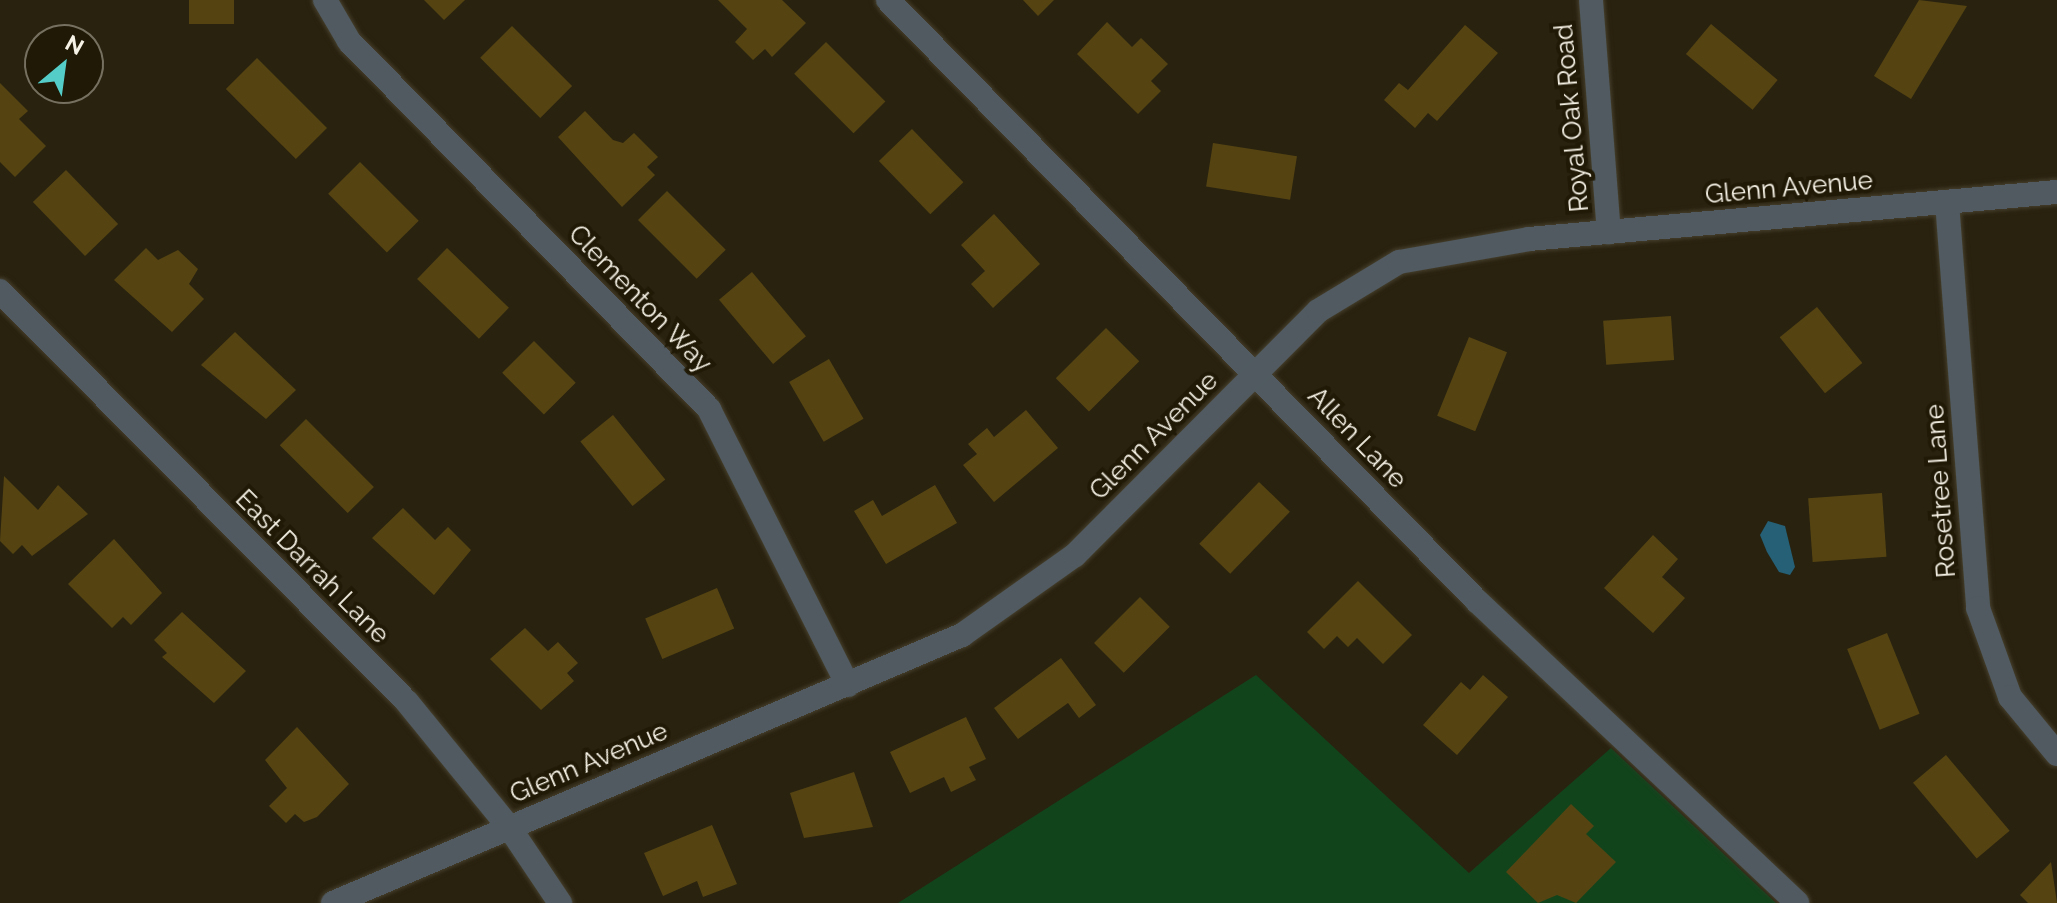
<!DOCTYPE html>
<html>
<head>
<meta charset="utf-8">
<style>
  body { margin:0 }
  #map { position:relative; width:2057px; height:903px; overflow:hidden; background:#29220f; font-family:Raleway,sans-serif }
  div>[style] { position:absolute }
  .green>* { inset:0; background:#12441c }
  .water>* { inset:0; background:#256076 }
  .building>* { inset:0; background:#554412; transform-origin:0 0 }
  .roads { filter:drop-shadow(0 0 2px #463f2d) drop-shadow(0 0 2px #463f2d) }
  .minor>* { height:24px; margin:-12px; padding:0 12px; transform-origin:12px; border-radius:12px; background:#505a60 }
  .tertiary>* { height:24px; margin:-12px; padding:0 12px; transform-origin:12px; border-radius:12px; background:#505a60 }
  span { translate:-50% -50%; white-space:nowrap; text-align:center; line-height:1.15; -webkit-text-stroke:8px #201906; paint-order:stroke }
  .street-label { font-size:26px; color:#f6f2e6 }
  .north { position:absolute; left:24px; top:24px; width:80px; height:80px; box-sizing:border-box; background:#201906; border:2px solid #767060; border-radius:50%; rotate:29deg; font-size:22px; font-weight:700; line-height:32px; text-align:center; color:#f6f2e6 }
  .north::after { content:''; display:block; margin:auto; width:28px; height:36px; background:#54cdc8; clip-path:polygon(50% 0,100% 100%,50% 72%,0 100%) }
</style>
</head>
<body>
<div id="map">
  <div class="green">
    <i style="clip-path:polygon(1256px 675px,1469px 873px,1611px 748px,1776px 903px,898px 903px)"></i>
  </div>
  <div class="water">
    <i style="clip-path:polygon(1768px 521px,1785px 526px,1795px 567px,1790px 575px,1779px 572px,1767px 552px,1760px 535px)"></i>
  </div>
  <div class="building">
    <i style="left:189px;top:0;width:45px;height:24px"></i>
    <i style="clip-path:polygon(424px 0,465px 0,444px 20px)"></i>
    <i style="clip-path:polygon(718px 0,782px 0,806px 23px,772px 57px,765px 49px,753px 60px,735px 42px,747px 29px)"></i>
    <i style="clip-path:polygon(1023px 0,1054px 0,1038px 16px)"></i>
    <i style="clip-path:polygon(1919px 0,1967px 6px,1911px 99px,1874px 76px)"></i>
    <i style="clip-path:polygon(1107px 22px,1132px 47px,1141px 38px,1168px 64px,1151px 81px,1161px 91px,1138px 114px,1077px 54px)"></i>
    <i style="left:1711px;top:24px;width:87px;height:39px;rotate:40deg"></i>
    <i style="clip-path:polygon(1465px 25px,1498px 53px,1437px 121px,1428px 113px,1415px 128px,1384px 100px,1399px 83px,1408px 90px)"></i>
    <i style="left:512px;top:26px;width:85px;height:45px;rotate:45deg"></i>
    <i style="left:826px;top:42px;width:84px;height:45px;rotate:45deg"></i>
    <i style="left:257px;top:58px;width:99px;height:44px;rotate:45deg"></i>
    <i style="clip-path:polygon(0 83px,28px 111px,19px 119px,46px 146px,15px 177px,0 162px)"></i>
    <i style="clip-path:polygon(585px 111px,613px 140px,623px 143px,634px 133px,658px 157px,647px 167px,655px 175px,622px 207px,558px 137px)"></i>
    <i style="left:912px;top:129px;width:74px;height:46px;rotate:46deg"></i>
    <i style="left:1213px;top:143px;width:85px;height:44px;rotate:9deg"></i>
    <i style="left:360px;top:162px;width:83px;height:45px;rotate:45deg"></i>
    <i style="left:66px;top:170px;width:75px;height:46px;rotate:46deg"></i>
    <i style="left:667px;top:191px;width:83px;height:41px;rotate:45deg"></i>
    <i style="clip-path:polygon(994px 214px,1040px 264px,993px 308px,971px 284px,985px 271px,961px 245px)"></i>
    <i style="clip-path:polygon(146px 248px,158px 260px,178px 250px,198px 269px,189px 284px,204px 299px,172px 332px,114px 280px)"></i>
    <i style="left:447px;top:248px;width:86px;height:43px;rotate:44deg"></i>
    <i style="left:752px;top:272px;width:84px;height:43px;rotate:50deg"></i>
    <i style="left:1817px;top:307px;width:72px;height:48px;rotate:51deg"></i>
    <i style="left:1671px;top:316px;width:44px;height:68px;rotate:86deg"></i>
    <i style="left:1106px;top:328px;width:47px;height:71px;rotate:45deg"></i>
    <i style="clip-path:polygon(235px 332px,296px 390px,266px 419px,201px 365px)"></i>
    <i style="left:1469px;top:337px;width:41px;height:85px;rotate:22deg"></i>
    <i style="left:534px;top:341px;width:59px;height:45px;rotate:45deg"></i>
    <i style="left:829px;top:359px;width:69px;height:46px;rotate:60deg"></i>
    <i style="clip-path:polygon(1026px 410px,1058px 448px,994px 502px,963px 465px,977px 454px,968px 444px,987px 428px,994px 437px)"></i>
    <i style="left:613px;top:415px;width:83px;height:42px;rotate:51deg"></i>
    <i style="left:306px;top:419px;width:96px;height:37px;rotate:45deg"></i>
    <i style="clip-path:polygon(4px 476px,38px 510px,58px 485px,88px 514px,32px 556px,22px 545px,13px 554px,0 541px)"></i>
    <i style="left:1259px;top:482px;width:43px;height:86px;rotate:44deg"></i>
    <i style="clip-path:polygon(935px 485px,957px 523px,886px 564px,854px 511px,873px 500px,882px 516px)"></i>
    <i style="left:1882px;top:493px;width:64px;height:74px;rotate:86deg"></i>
    <i style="clip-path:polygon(403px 508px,435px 540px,448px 527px,471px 550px,434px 595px,372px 538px)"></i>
    <i style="clip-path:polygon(1653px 535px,1678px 559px,1662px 577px,1685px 598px,1653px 633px,1604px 588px)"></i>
    <i style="clip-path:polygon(114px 539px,162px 593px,131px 625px,123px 617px,112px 628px,68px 584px)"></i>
    <i style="clip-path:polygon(1358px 581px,1412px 635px,1383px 664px,1357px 638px,1348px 647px,1337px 636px,1324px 649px,1307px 632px)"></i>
    <i style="left:717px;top:588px;width:44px;height:78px;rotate:67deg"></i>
    <i style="left:1140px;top:597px;width:42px;height:65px;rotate:45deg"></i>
    <i style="clip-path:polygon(182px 612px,246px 671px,214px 703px,162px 657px,167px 653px,154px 640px)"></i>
    <i style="clip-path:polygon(525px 628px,548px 651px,558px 642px,578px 663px,567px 673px,574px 681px,541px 710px,490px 659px)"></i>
    <i style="left:1887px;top:633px;width:87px;height:43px;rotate:68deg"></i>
    <i style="clip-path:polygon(1061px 658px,1096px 705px,1079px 718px,1068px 703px,1018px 739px,994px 708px)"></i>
    <i style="clip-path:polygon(1483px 675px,1508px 697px,1457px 755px,1423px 725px,1461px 682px,1470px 690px)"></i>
    <i style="clip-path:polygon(966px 717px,986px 759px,969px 767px,976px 780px,951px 792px,944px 777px,910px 793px,890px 752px)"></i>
    <i style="clip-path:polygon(297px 727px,349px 784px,317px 817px,304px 822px,295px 814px,286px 823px,269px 806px,287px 788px,265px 760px)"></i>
    <i style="left:1946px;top:755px;width:99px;height:43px;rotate:50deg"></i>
    <i style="clip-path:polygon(854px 772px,873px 827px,804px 838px,790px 793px)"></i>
    <i style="clip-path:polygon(1571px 804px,1594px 826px,1586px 834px,1616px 862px,1576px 903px,1557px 895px,1538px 903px,1506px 872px)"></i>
    <i style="clip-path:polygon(712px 825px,737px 884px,703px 897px,697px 881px,663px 896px,644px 853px)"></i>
    <i style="clip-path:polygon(2051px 862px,2057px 903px,2028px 903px,2020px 895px)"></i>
  </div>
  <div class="roads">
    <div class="minor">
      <i style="left:325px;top:0;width:48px;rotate:59.7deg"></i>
      <i style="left:349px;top:41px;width:515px;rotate:45.63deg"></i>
      <i style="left:709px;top:409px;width:309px;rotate:63.3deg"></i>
      <i style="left:888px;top:0;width:841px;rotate:45.58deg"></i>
      <i style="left:1477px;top:601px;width:440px;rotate:43.3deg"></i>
      <i style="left:1591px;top:0;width:233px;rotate:85.6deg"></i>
      <i style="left:1947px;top:202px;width:407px;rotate:85.6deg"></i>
      <i style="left:1978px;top:608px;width:95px;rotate:70.2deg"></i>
      <i style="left:2010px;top:697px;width:74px;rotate:50.5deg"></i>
      <i style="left:333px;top:903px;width:684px;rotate:-23.08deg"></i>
      <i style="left:962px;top:635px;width:138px;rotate:-35.3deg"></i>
      <i style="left:1075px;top:555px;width:344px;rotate:-45.1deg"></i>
      <i style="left:1318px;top:311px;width:95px;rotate:-31.2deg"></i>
      <i style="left:1399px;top:262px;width:132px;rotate:-10deg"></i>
      <i style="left:1529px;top:239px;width:530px;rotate:-5.09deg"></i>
    </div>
    <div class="tertiary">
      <i style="left:0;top:291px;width:578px;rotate:45.28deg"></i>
      <i style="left:407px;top:702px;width:161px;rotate:50.8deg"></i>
      <i style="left:509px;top:827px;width:92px;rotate:56.1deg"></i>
    </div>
  </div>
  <div class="street-label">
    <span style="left:1572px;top:118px;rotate:-95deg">Royal Oak Road</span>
    <span style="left:1789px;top:188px;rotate:-5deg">Glenn Avenue</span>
    <span style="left:640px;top:299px;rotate:46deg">Clementon Way</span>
    <span style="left:1154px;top:436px;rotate:-45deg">Glenn Avenue</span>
    <span style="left:1357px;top:438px;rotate:46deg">Allen Lane</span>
    <span style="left:1941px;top:491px;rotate:-94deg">Rosetree Lane</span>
    <span style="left:312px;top:567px;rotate:45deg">East Darrah Lane</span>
    <span style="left:589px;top:763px;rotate:-23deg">Glenn Avenue</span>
  </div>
  <div class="north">N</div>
</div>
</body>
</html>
